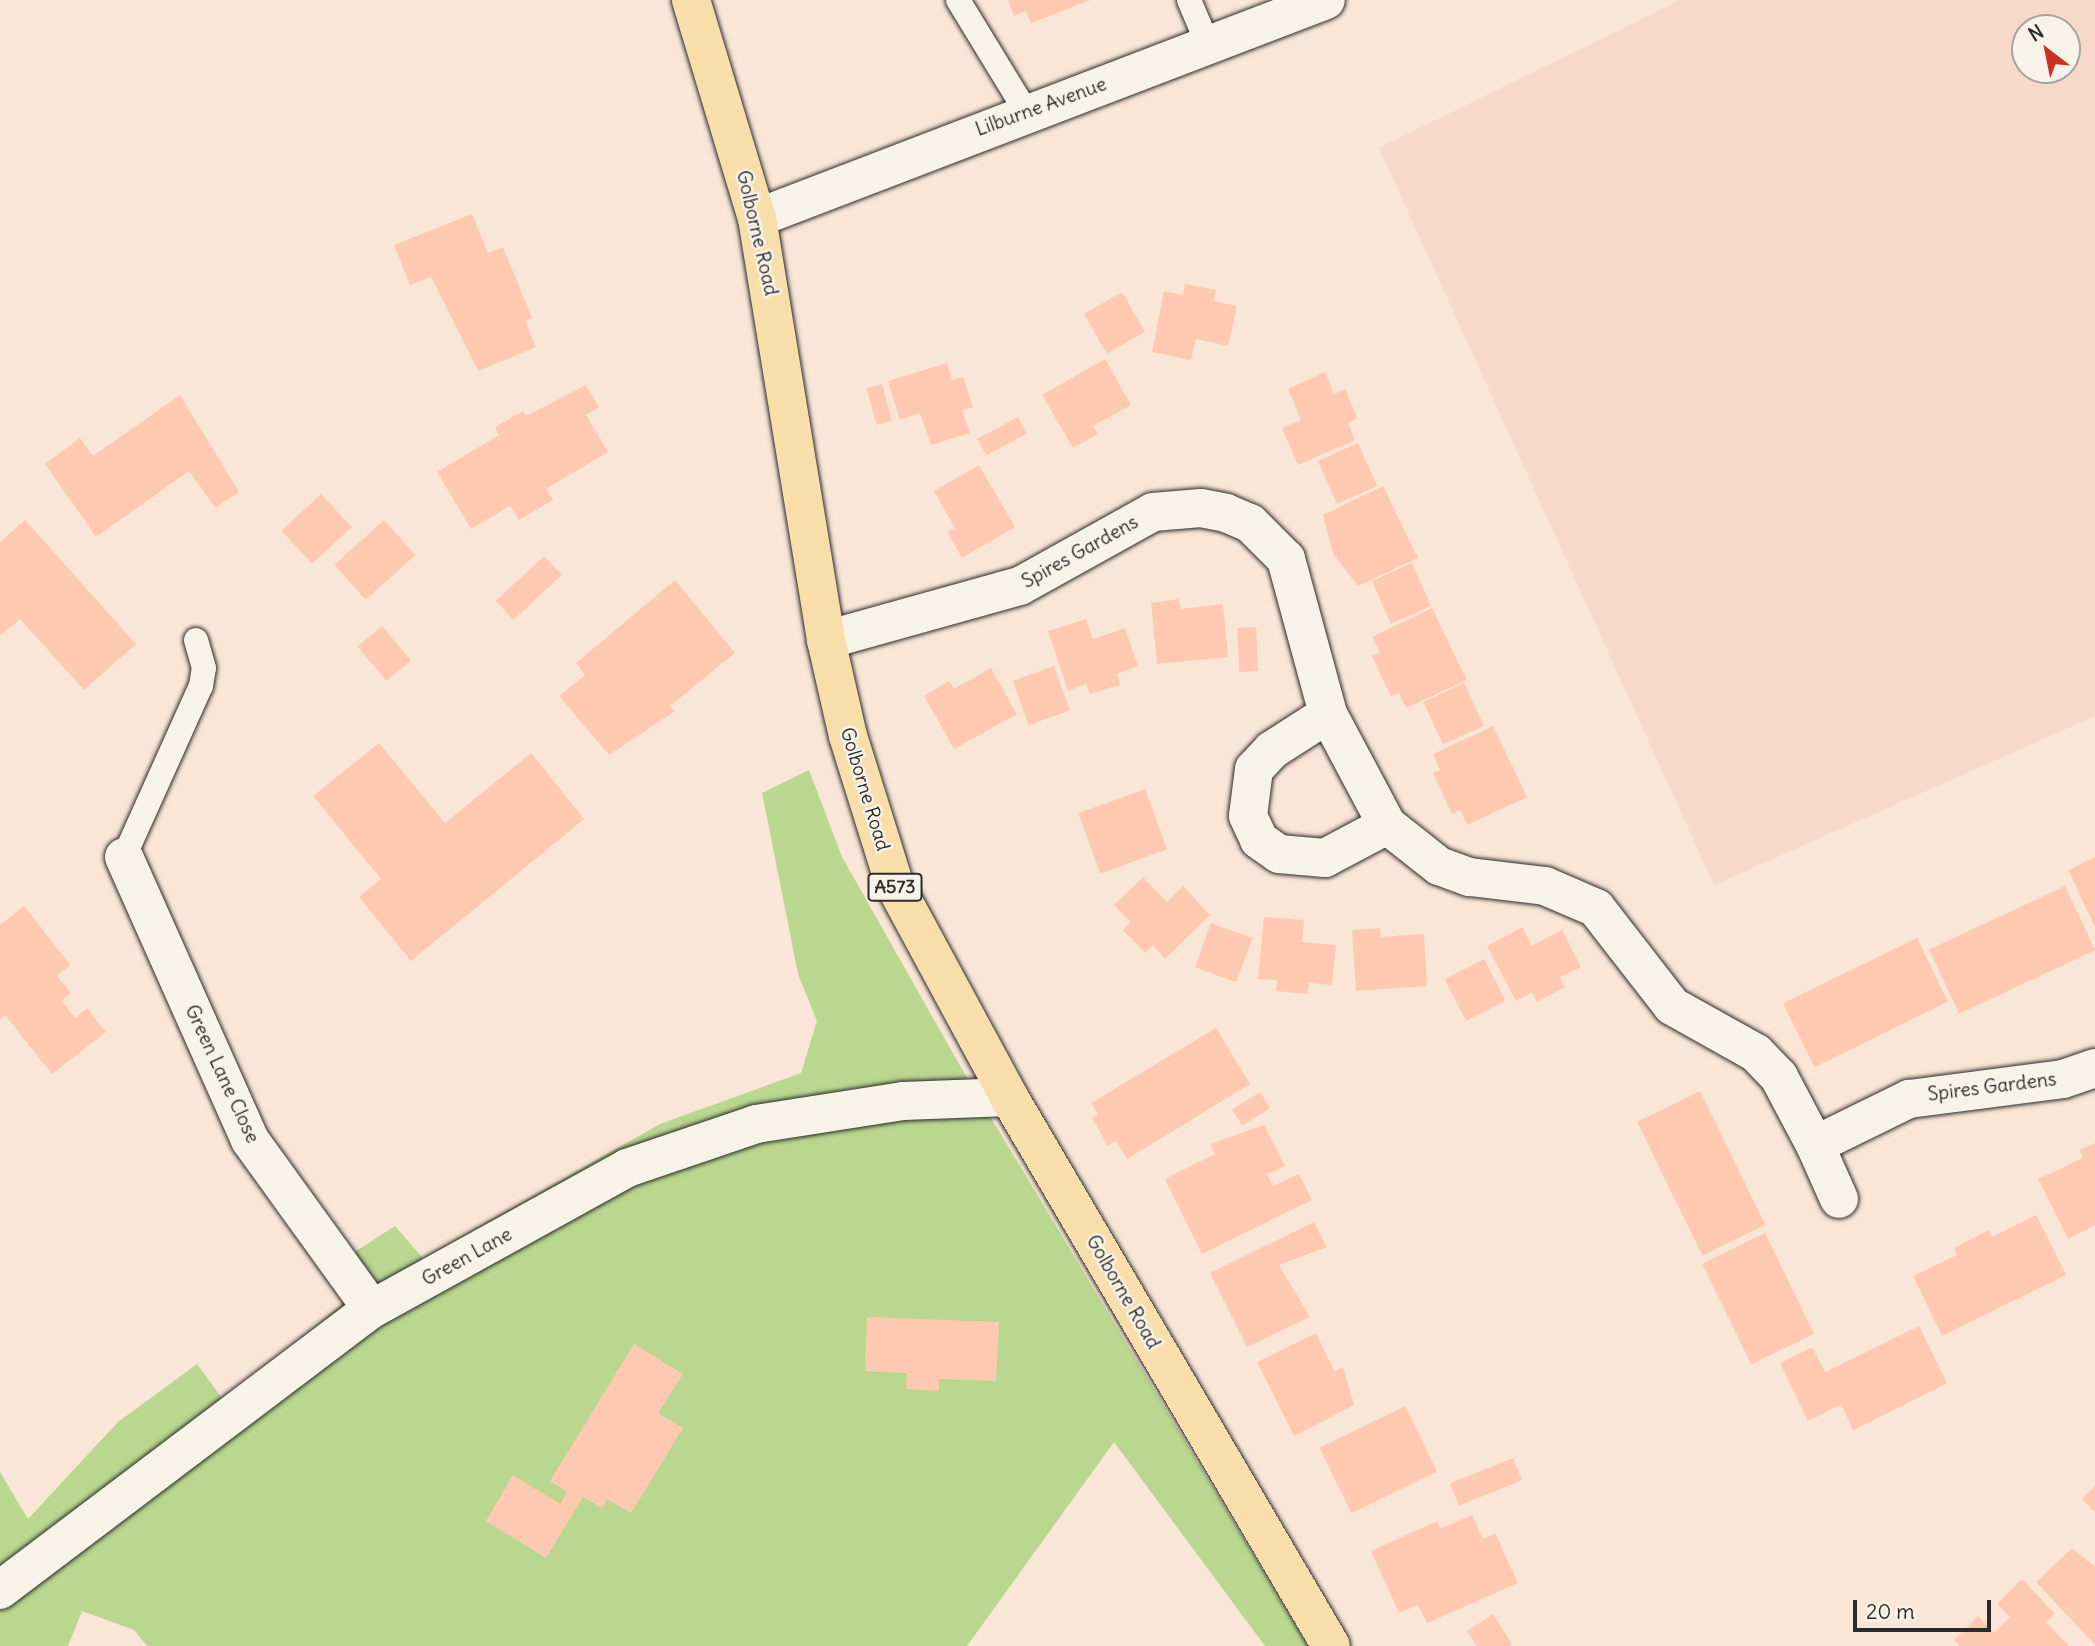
<!DOCTYPE html>
<html>
<head>
<meta charset="utf-8">
<style>
  body { margin:0 }
  #map { position:relative; width:2095px; height:1646px; overflow:hidden; background:#f9e6d7; font-family:Delius,sans-serif }
  div>[style] { position:absolute }
  .built>* { inset:0; background:#f6d9c8 }
  .green>* { inset:0; background:#b9d78f }
  .building>* { inset:0; background:#fec9b0; transform-origin:0 0 }
  .roads { filter:drop-shadow(0 0 2px #2b2b2b) drop-shadow(0 0 2px #2b2b2b) }
  .lane>* { height:24px; margin:-12px; padding:0 12px; transform-origin:12px; border-radius:12px; background:#f7f3e8 }
  .street>* { height:38px; margin:-19px; padding:0 19px; transform-origin:19px; border-radius:19px; background:#f7f3e8 }
  .primary>* { height:38px; margin:-19px; padding:0 19px; transform-origin:19px; border-radius:19px; background:#f8deab }
  span { translate:-50% -50%; white-space:nowrap; text-align:center; line-height:1.15; -webkit-text-stroke:5px #f7f3e8; paint-order:stroke }
  .shield-label span { padding:2px 5px; background:#f7f3e8; border:2px solid; border-radius:5px; -webkit-text-stroke-width:0 }
  .shield-label { font-size:18px; color:#2b2b2b; font-weight:700 }
  .street-label { font-size:19px; color:#2b2b2b }
  .north { position:absolute; left:2011px; top:14px; width:70px; height:70px; box-sizing:border-box; background:#f7f3e8; border:2px solid #a5a39c; border-radius:50%; rotate:328deg; font-size:19px; font-weight:700; line-height:28px; text-align:center; color:#2b2b2b }
  .north::after { content:''; display:block; margin:auto; width:24px; height:32px; background:#c8321e; clip-path:polygon(50% 0,100% 100%,50% 72%,0 100%) }
  .scale { position:absolute; left:1853px; top:1600px; width:138px; height:32px; box-sizing:border-box; border:4px solid #2b2b2b; border-top:0; padding-left:9px; font-size:21px; line-height:24px; white-space:nowrap; color:#2b2b2b; -webkit-text-stroke:5px #f7f3e8; paint-order:stroke }
</style>
</head>
<body>
<div id="map">
  <div class="built">
    <i style="clip-path:polygon(evenodd,1680px 0,2095px 0,2095px 716px,1714px 885px,1379px 148px,1680px 0,2025px 28px,2067px 28px,2067px 70px,2025px 70px,2025px 28px)"></i>
  </div>
  <div class="green">
    <i style="clip-path:polygon(809px 770px,842px 857px,967px 1078px,1308px 1646px,1265px 1646px,1114px 1442px,967px 1646px,147px 1646px,134px 1630px,82px 1611px,68px 1646px,0 1646px,0 1472px,28px 1519px,118px 1422px,197px 1364px,224px 1401px,341px 1305px,353px 1253px,395px 1226px,423px 1258px,660px 1124px,801px 1073px,817px 1021px,798px 974px,762px 793px)"></i>
  </div>
  <div class="building">
    <i style="clip-path:polygon(1008px 0,1090px 0,1031px 23px,1026px 11px,1014px 16px)"></i>
    <i style="clip-path:polygon(472px 214px,488px 253px,503px 247px,532px 318px,525px 321px,536px 347px,478px 371px,431px 277px,410px 285px,394px 245px)"></i>
    <i style="clip-path:polygon(1185px 284px,1216px 290px,1214px 301px,1237px 306px,1228px 346px,1196px 339px,1191px 360px,1152px 352px,1164px 291px,1183px 295px)"></i>
    <i style="left:1122px;top:292px;width:46px;height:44px;rotate:60deg"></i>
    <i style="clip-path:polygon(1105px 359px,1131px 405px,1093px 426px,1098px 434px,1073px 448px,1042px 395px)"></i>
    <i style="clip-path:polygon(947px 363px,952px 380px,963px 377px,973px 407px,962px 410px,970px 433px,931px 445px,920px 413px,900px 420px,888px 381px)"></i>
    <i style="clip-path:polygon(1325px 372px,1334px 394px,1345px 389px,1357px 418px,1348px 423px,1355px 440px,1298px 465px,1282px 428px,1301px 420px,1288px 389px)"></i>
    <i style="left:882px;top:384px;width:38px;height:16px;rotate:75deg"></i>
    <i style="clip-path:polygon(586px 385px,599px 407px,586px 415px,608px 452px,546px 489px,553px 500px,519px 520px,510px 506px,471px 529px,437px 472px,499px 435px,495px 427px,523px 411px,526px 416px)"></i>
    <i style="clip-path:polygon(180px 395px,239px 492px,215px 508px,189px 471px,96px 537px,45px 464px,80px 438px,93px 456px)"></i>
    <i style="left:1018px;top:417px;width:19px;height:46px;rotate:62deg"></i>
    <i style="left:1358px;top:443px;width:47px;height:44px;rotate:66deg"></i>
    <i style="clip-path:polygon(979px 465px,1015px 527px,962px 558px,947px 532px,955px 528px,934px 491px)"></i>
    <i style="clip-path:polygon(1383px 486px,1418px 558px,1358px 586px,1333px 554px,1323px 515px)"></i>
    <i style="left:321px;top:494px;width:45px;height:54px;rotate:47deg"></i>
    <i style="clip-path:polygon(25px 520px,136px 644px,84px 690px,20px 619px,0 636px,0 542px)"></i>
    <i style="left:384px;top:520px;width:47px;height:67px;rotate:48deg"></i>
    <i style="left:544px;top:556px;width:26px;height:66px;rotate:47deg"></i>
    <i style="left:1412px;top:563px;width:47px;height:44px;rotate:66deg"></i>
    <i style="clip-path:polygon(675px 580px,735px 653px,670px 706px,675px 711px,609px 755px,559px 696px,585px 675px,576px 663px)"></i>
    <i style="clip-path:polygon(1179px 599px,1181px 609px,1223px 604px,1228px 657px,1157px 664px,1151px 603px)"></i>
    <i style="clip-path:polygon(1432px 608px,1467px 680px,1406px 708px,1399px 693px,1391px 696px,1372px 656px,1380px 652px,1372px 637px)"></i>
    <i style="clip-path:polygon(1086px 619px,1093px 639px,1125px 628px,1138px 666px,1117px 674px,1120px 685px,1090px 694px,1086px 684px,1068px 691px,1048px 631px)"></i>
    <i style="left:382px;top:626px;width:45px;height:32px;rotate:50deg"></i>
    <i style="left:1256px;top:627px;width:44px;height:19px;rotate:87deg"></i>
    <i style="left:1054px;top:666px;width:47px;height:44px;rotate:70deg"></i>
    <i style="clip-path:polygon(991px 668px,1017px 714px,954px 749px,924px 696px,949px 681px,954px 689px)"></i>
    <i style="left:1464px;top:683px;width:47px;height:45px;rotate:65deg"></i>
    <i style="clip-path:polygon(1493px 726px,1527px 797px,1467px 825px,1460px 810px,1452px 814px,1433px 773px,1440px 770px,1433px 754px)"></i>
    <i style="clip-path:polygon(379px 743px,445px 823px,531px 753px,584px 819px,411px 961px,359px 897px,381px 879px,313px 796px)"></i>
    <i style="left:1145px;top:789px;width:64px;height:71px;rotate:70deg"></i>
    <i style="clip-path:polygon(2095px 857px,2095px 927px,2068px 870px)"></i>
    <i style="clip-path:polygon(1143px 877px,1167px 902px,1183px 886px,1210px 915px,1165px 959px,1153px 945px,1145px 953px,1123px 930px,1130px 922px,1114px 905px)"></i>
    <i style="left:2065px;top:886px;width:71px;height:150px;rotate:65deg"></i>
    <i style="clip-path:polygon(24px 906px,70px 965px,57px 976px,71px 993px,62px 1001px,75px 1018px,87px 1008px,106px 1032px,52px 1074px,5px 1015px,0 1020px,0 925px)"></i>
    <i style="clip-path:polygon(1264px 917px,1304px 920px,1302px 942px,1336px 945px,1332px 985px,1309px 983px,1307px 994px,1276px 991px,1277px 980px,1258px 979px)"></i>
    <i style="left:1211px;top:923px;width:44px;height:47px;rotate:20deg"></i>
    <i style="clip-path:polygon(1522px 927px,1532px 946px,1562px 930px,1581px 967px,1560px 977px,1565px 987px,1537px 1002px,1532px 992px,1516px 1001px,1487px 946px)"></i>
    <i style="clip-path:polygon(1380px 928px,1381px 937px,1424px 934px,1427px 986px,1356px 991px,1352px 930px)"></i>
    <i style="left:1917px;top:938px;width:71px;height:149px;rotate:64deg"></i>
    <i style="left:1484px;top:959px;width:47px;height:44px;rotate:63deg"></i>
    <i style="clip-path:polygon(1216px 1028px,1250px 1084px,1127px 1159px,1116px 1141px,1108px 1146px,1092px 1118px,1098px 1114px,1091px 1103px)"></i>
    <i style="left:1700px;top:1091px;width:149px;height:70px;rotate:64deg"></i>
    <i style="left:1260px;top:1092px;width:19px;height:33px;rotate:58deg"></i>
    <i style="clip-path:polygon(1264px 1125px,1285px 1166px,1267px 1174px,1273px 1186px,1299px 1174px,1312px 1200px,1202px 1254px,1165px 1179px,1215px 1154px,1210px 1144px)"></i>
    <i style="clip-path:polygon(2095px 1143px,2095px 1225px,2068px 1239px,2038px 1179px,2083px 1158px,2079px 1150px)"></i>
    <i style="clip-path:polygon(2036px 1215px,2066px 1275px,1942px 1336px,1913px 1276px,1957px 1255px,1954px 1248px,1988px 1230px,1992px 1237px)"></i>
    <i style="clip-path:polygon(1314px 1222px,1327px 1247px,1279px 1265px,1310px 1317px,1247px 1347px,1210px 1273px)"></i>
    <i style="left:1765px;top:1233px;width:112px;height:70px;rotate:64deg"></i>
    <i style="clip-path:polygon(867px 1317px,999px 1322px,996px 1381px,939px 1379px,939px 1391px,906px 1389px,907px 1373px,865px 1371px)"></i>
    <i style="clip-path:polygon(1919px 1326px,1947px 1383px,1853px 1430px,1841px 1404px,1808px 1421px,1780px 1363px,1812px 1347px,1825px 1372px)"></i>
    <i style="clip-path:polygon(1316px 1333px,1334px 1371px,1343px 1367px,1354px 1405px,1294px 1436px,1257px 1362px)"></i>
    <i style="clip-path:polygon(634px 1344px,683px 1374px,658px 1413px,683px 1428px,631px 1513px,607px 1499px,602px 1508px,583px 1497px,546px 1558px,486px 1521px,513px 1475px,560px 1504px,567px 1492px,550px 1481px)"></i>
    <i style="left:1405px;top:1406px;width:73px;height:95px;rotate:64deg"></i>
    <i style="left:1513px;top:1458px;width:24px;height:68px;rotate:68deg"></i>
    <i style="clip-path:polygon(2095px 1486px,2095px 1512px,2082px 1499px)"></i>
    <i style="clip-path:polygon(1472px 1515px,1483px 1539px,1495px 1533px,1518px 1583px,1427px 1623px,1418px 1605px,1399px 1613px,1371px 1551px,1437px 1521px,1440px 1529px)"></i>
    <i style="clip-path:polygon(2072px 1548px,2095px 1567px,2095px 1645px,2036px 1582px)"></i>
    <i style="clip-path:polygon(2022px 1579px,2055px 1614px,2046px 1622px,2069px 1646px,1960px 1646px,1954px 1640px,1978px 1616px,1994px 1633px,2010px 1617px,1997px 1604px)"></i>
    <i style="clip-path:polygon(1493px 1614px,1512px 1644px,1509px 1646px,1477px 1646px,1467px 1631px)"></i>
  </div>
  <div class="roads">
    <div class="lane">
      <i style="left:958px;top:0;width:132px;rotate:58.6deg"></i>
      <i style="left:1189px;top:0;width:49px;rotate:67.1deg"></i>
      <i style="left:124px;top:857px;width:188px;rotate:-65.8deg"></i>
      <i style="left:201px;top:686px;width:18px;rotate:-81deg"></i>
      <i style="left:204px;top:668px;width:29px;rotate:-106deg"></i>
    </div>
    <div class="street">
      <i style="left:757px;top:218px;width:609px;rotate:-20.96deg"></i>
      <i style="left:826px;top:640px;width:201px;rotate:-15.6deg"></i>
      <i style="left:1020px;top:586px;width:152px;rotate:-29.1deg"></i>
      <i style="left:1153px;top:512px;width:48px;rotate:-4.8deg"></i>
      <i style="left:1201px;top:508px;width:25px;rotate:11deg"></i>
      <i style="left:1226px;top:513px;width:26px;rotate:23deg"></i>
      <i style="left:1250px;top:523px;width:51px;rotate:45deg"></i>
      <i style="left:1286px;top:559px;width:161px;rotate:74.8deg"></i>
      <i style="left:1328px;top:714px;width:126px;rotate:62deg"></i>
      <i style="left:1387px;top:825px;width:66px;rotate:38.3deg"></i>
      <i style="left:1439px;top:866px;width:33px;rotate:20deg"></i>
      <i style="left:1470px;top:877px;width:76px;rotate:6.8deg"></i>
      <i style="left:1545px;top:886px;width:56px;rotate:23.3deg"></i>
      <i style="left:1596px;top:908px;width:124px;rotate:52.2deg"></i>
      <i style="left:1672px;top:1006px;width:96px;rotate:29.2deg"></i>
      <i style="left:1756px;top:1053px;width:33px;rotate:46deg"></i>
      <i style="left:1779px;top:1077px;width:77px;rotate:62.1deg"></i>
      <i style="left:1815px;top:1145px;width:105px;rotate:-26.1deg"></i>
      <i style="left:1909px;top:1099px;width:155px;rotate:-7.4deg"></i>
      <i style="left:2063px;top:1079px;width:34px;rotate:-19deg"></i>
      <i style="left:1328px;top:714px;width:67px;rotate:147.3deg"></i>
      <i style="left:1272px;top:750px;width:26px;rotate:133deg"></i>
      <i style="left:1254px;top:769px;width:47px;rotate:97.3deg"></i>
      <i style="left:1248px;top:816px;width:26px;rotate:65deg"></i>
      <i style="left:1259px;top:840px;width:24px;rotate:35deg"></i>
      <i style="left:1279px;top:854px;width:46px;rotate:5deg"></i>
      <i style="left:1325px;top:858px;width:70px;rotate:-28deg"></i>
      <i style="left:124px;top:857px;width:310px;rotate:66deg"></i>
      <i style="left:250px;top:1140px;width:208px;rotate:54.2deg"></i>
      <i style="left:1815px;top:1145px;width:59px;rotate:66deg"></i>
      <i style="left:0;top:1590px;width:466px;rotate:-37.1deg"></i>
      <i style="left:372px;top:1309px;width:291px;rotate:-28.9deg"></i>
      <i style="left:627px;top:1168px;width:136px;rotate:-18.8deg"></i>
      <i style="left:756px;top:1124px;width:149px;rotate:-8.9deg"></i>
      <i style="left:903px;top:1101px;width:106px;rotate:-2.2deg"></i>
    </div>
    <div class="primary">
      <i style="left:691px;top:0;width:228px;rotate:73.2deg"></i>
      <i style="left:757px;top:218px;width:428px;rotate:80.7deg"></i>
      <i style="left:826px;top:640px;width:98px;rotate:77.1deg"></i>
      <i style="left:848px;top:736px;width:157px;rotate:72.6deg"></i>
      <i style="left:895px;top:886px;width:240px;rotate:61.6deg"></i>
      <i style="left:1009px;top:1097px;width:636px;rotate:59.61deg"></i>
    </div>
  </div>
  <div class="shield-label">
    <span style="left:895px;top:887px">A573</span>
  </div>
  <div class="street-label">
    <span style="left:1041px;top:107px;rotate:-20deg">Lilburne Avenue</span>
    <span style="left:757px;top:233px;rotate:77deg">Golborne Road</span>
    <span style="left:1080px;top:552px;rotate:-29deg">Spires Gardens</span>
    <span style="left:865px;top:789px;rotate:73deg">Golborne Road</span>
    <span style="left:222px;top:1074px;rotate:65deg">Green Lane Close</span>
    <span style="left:1992px;top:1087px;rotate:-7deg">Spires Gardens</span>
    <span style="left:467px;top:1257px;rotate:-29deg">Green Lane</span>
    <span style="left:1123px;top:1292px;rotate:60deg">Golborne Road</span>
  </div>
  <div class="north">N</div>
  <div class="scale">20 m</div>
</div>
</body>
</html>
